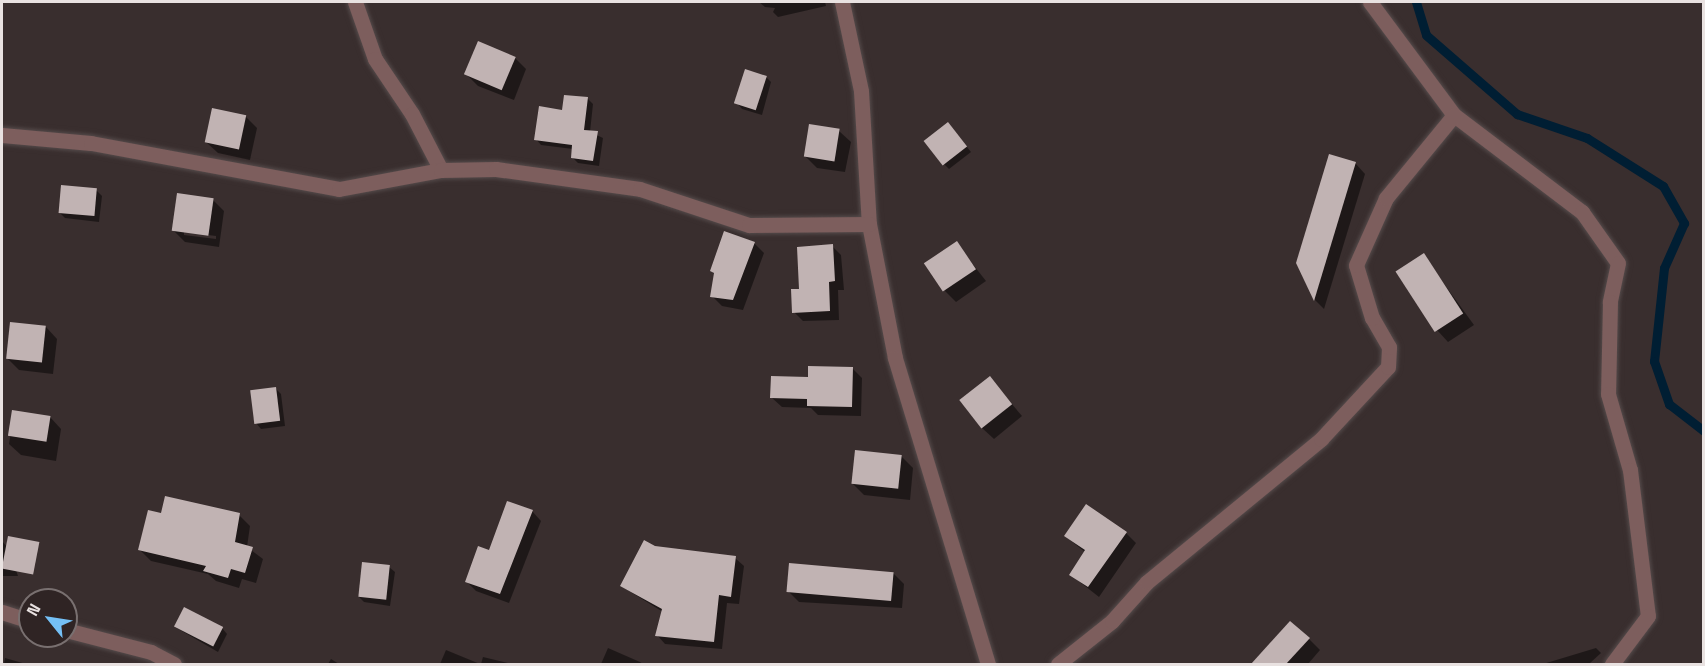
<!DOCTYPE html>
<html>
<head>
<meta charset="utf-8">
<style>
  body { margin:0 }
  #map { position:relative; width:1705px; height:666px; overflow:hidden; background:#392e2e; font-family:"Space Grotesk",sans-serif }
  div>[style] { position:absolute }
  .shadow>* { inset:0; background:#0007 }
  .stream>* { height:9px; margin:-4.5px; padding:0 4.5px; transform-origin:4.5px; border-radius:4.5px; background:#001e33 }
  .building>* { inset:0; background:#c1b3b3; transform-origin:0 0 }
  .roads { filter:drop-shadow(0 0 2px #554b4b) drop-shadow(0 0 2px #554b4b) }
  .minor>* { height:15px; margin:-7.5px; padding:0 7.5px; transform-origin:7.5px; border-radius:7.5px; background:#7d5e5d }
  span { translate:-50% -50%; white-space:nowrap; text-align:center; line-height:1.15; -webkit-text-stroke:6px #2f2424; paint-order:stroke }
  .frame { position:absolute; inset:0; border:3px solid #e9e2e1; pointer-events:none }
  .north { position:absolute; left:18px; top:588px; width:60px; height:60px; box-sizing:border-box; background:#2f2424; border:2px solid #797070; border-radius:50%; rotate:300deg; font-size:16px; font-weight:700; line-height:24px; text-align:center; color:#e9e2e1 }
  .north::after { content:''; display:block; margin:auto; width:21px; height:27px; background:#74c0f6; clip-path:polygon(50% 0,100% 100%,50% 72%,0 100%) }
</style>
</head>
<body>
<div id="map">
  <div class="shadow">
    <i style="clip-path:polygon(759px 2px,825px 2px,826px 6px,778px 17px,773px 12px,775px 8px,765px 7px)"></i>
    <i style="clip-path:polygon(515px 58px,526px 69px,514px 100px,478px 86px,466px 74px)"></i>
    <i style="clip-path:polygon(766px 77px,771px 82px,762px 115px,742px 109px,737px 103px)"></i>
    <i style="clip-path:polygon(588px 99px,593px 104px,590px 132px,603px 138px,599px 166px,578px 163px,572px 157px,573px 149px,541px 145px,536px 139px,564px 112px)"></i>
    <i style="clip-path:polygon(213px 110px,246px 117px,257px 128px,250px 160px,218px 153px,206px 142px)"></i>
    <i style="clip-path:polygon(953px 130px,971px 152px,949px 169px,944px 164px)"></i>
    <i style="clip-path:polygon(839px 131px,851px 142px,845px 172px,817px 168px,805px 156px)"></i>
    <i style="clip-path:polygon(1330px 156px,1356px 164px,1365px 174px,1324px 309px,1315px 300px,1298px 263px)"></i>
    <i style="clip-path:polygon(96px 190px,102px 196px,99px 222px,65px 218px,60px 213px)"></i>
    <i style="clip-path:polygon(evenodd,213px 200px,224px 211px,219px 247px,185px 242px,174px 231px,213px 200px,184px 232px,216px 236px,216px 239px,184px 235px,184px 232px)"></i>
    <i style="clip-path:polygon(754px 243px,764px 253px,743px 310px,722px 306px,712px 296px,716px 275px,711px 271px)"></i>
    <i style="clip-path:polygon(956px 243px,986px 281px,956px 302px,945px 291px)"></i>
    <i style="clip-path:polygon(832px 246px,841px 255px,844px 290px,838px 290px,839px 320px,803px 321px,794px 312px,801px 290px)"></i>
    <i style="clip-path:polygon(1423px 255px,1474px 325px,1448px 342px,1437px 330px)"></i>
    <i style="clip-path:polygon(46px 327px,57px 339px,53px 374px,19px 370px,8px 359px)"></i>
    <i style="clip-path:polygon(852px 368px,862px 378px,861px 416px,818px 415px,811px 408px,782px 407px,772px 398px,809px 378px)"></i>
    <i style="clip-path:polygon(990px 378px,1022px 416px,994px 439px,982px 428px)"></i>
    <i style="clip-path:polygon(276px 389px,281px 394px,285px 426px,261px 429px,256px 423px)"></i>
    <i style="clip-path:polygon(14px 412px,50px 417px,61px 429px,56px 461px,21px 455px,9px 444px)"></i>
    <i style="clip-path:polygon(902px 457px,913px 468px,910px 500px,864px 495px,853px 484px)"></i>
    <i style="clip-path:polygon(532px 511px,541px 521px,509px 603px,476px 591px,467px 582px,490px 552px)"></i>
    <i style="clip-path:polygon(162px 515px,239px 515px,250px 526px,247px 547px,263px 559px,256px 583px,242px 579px,239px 588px,216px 581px,208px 574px,151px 561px,140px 550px)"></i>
    <i style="clip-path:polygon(1126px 533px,1136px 543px,1099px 597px,1071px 575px,1085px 552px,1065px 536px)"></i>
    <i style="clip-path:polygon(2px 541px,9px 549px,18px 576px,2px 576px)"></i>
    <i style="clip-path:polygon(654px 547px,735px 558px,744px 566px,739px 604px,727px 603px,722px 649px,665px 644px,657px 635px,663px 612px,621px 586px)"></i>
    <i style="clip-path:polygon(389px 567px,395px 572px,390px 606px,364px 602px,358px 596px)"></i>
    <i style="clip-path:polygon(893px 573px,904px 584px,902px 608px,799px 602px,789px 592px)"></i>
    <i style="clip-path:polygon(175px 627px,222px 628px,227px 634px,218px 652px)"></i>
    <i style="clip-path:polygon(1309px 639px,1320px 650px,1308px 664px,1267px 664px,1260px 657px)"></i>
    <i style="clip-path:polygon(608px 648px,640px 662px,643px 664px,601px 664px)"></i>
    <i style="clip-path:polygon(1596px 648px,1601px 653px,1589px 664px,1543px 664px)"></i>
    <i style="clip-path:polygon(446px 650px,480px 664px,440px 664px)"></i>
    <i style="clip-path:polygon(483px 657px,512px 664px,481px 664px)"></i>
    <i style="clip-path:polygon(5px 658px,26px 664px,4px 664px)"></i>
    <i style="clip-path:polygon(331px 659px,339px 664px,328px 664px)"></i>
  </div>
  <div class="stream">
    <i style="left:1416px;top:2px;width:34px;rotate:73deg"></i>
    <i style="left:1426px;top:35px;width:121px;rotate:41deg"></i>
    <i style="left:1517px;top:114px;width:74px;rotate:18.9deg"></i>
    <i style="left:1587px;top:138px;width:90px;rotate:32.3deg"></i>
    <i style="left:1663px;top:186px;width:43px;rotate:60.4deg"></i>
    <i style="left:1684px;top:223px;width:49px;rotate:114deg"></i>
    <i style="left:1664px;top:268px;width:94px;rotate:96.1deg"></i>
    <i style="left:1654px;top:361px;width:46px;rotate:70.8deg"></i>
    <i style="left:1669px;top:404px;width:44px;rotate:37.6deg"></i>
  </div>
  <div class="building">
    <i style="left:478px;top:41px;width:41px;height:36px;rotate:23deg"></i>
    <i style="left:745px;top:69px;width:23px;height:36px;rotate:18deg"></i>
    <i style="clip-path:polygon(564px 95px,588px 97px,584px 130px,598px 131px,593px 161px,571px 158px,572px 145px,534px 140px,539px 106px,562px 110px)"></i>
    <i style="left:212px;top:108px;width:35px;height:35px;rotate:12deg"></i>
    <i style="left:948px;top:122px;width:31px;height:31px;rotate:52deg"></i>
    <i style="left:809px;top:124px;width:31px;height:33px;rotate:9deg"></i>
    <i style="clip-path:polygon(1329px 154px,1356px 162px,1314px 301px,1296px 263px)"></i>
    <i style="left:61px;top:185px;width:36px;height:28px;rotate:5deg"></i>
    <i style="left:177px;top:193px;width:37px;height:38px;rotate:8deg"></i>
    <i style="clip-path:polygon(724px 231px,755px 242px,733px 300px,710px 297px,714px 273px,710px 271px)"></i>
    <i style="left:957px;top:241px;width:34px;height:40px;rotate:56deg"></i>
    <i style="clip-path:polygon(833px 244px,835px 281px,829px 282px,830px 311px,792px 313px,791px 289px,799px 289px,797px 247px)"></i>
    <i style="left:1424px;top:253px;width:72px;height:34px;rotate:57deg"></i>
    <i style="left:10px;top:322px;width:36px;height:37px;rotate:6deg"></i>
    <i style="clip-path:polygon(808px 366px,853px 367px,852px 407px,807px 406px,807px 399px,770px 398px,771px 376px,808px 377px)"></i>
    <i style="left:990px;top:376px;width:36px;height:39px;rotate:52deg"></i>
    <i style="left:276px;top:387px;width:34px;height:26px;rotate:83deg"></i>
    <i style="left:12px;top:410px;width:39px;height:26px;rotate:9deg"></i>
    <i style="left:855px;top:450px;width:47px;height:34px;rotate:6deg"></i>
    <i style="clip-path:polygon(165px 496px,240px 513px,235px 542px,253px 547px,245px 573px,231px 569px,228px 578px,203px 571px,206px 566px,138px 550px,148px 510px,161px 513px)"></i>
    <i style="clip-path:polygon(507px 501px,533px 510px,500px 594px,465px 582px,478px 546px,489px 550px)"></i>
    <i style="clip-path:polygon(1086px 504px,1127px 532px,1088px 587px,1069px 575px,1085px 550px,1064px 536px)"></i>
    <i style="left:8px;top:536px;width:32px;height:33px;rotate:11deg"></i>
    <i style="clip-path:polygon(644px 540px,655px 546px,736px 556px,731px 597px,719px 595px,714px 642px,655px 636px,662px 609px,620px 586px)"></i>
    <i style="left:362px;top:562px;width:28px;height:35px;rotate:6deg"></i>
    <i style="left:789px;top:563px;width:105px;height:29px;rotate:5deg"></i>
    <i style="left:184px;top:607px;width:44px;height:22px;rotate:27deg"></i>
    <i style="clip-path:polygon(1290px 621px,1310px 638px,1286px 664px,1251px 664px)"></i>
  </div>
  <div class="roads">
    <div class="minor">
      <i style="left:355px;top:2px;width:60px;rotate:70.7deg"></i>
      <i style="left:375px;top:59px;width:66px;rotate:56.1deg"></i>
      <i style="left:412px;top:114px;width:63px;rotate:62.6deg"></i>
      <i style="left:842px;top:2px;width:91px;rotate:77.9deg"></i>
      <i style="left:861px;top:91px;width:133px;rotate:86.6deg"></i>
      <i style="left:869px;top:224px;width:136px;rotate:79deg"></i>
      <i style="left:895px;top:358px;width:320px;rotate:73.1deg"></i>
      <i style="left:1370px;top:2px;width:141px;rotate:53.4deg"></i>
      <i style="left:1454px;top:115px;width:161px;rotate:37.2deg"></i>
      <i style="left:1582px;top:212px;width:62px;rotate:54.8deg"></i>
      <i style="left:1618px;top:263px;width:40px;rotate:102deg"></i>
      <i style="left:1610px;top:302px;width:92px;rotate:91.2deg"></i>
      <i style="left:1608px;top:394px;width:79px;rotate:73.9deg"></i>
      <i style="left:1630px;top:470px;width:147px;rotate:83deg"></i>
      <i style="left:1648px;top:616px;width:60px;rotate:126.9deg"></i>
      <i style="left:2px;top:135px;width:89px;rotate:5.1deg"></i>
      <i style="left:91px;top:143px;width:252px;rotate:10.5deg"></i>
      <i style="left:339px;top:189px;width:104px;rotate:-10.6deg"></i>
      <i style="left:441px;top:170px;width:55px;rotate:-1deg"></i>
      <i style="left:496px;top:169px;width:145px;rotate:7.9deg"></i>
      <i style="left:640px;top:189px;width:115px;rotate:18.3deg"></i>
      <i style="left:749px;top:225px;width:120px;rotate:-0.5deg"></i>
      <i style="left:2px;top:612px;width:29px;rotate:18deg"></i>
      <i style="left:66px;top:630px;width:88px;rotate:14.5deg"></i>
      <i style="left:151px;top:652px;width:26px;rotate:28deg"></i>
      <i style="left:1058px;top:664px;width:69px;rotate:-38.5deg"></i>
      <i style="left:1112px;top:621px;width:52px;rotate:-48.1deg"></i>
      <i style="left:1147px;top:582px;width:225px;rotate:-39.4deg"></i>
      <i style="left:1321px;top:439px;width:98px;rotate:-47.1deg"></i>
      <i style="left:1388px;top:367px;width:20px;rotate:-87deg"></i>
      <i style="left:1389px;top:347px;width:34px;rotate:-120deg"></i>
      <i style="left:1372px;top:318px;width:55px;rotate:-106.8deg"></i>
      <i style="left:1356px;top:265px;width:73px;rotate:-65.9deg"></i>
      <i style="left:1386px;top:198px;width:107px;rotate:-50.7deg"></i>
    </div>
  </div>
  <div class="frame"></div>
  <div class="north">N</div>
</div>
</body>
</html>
